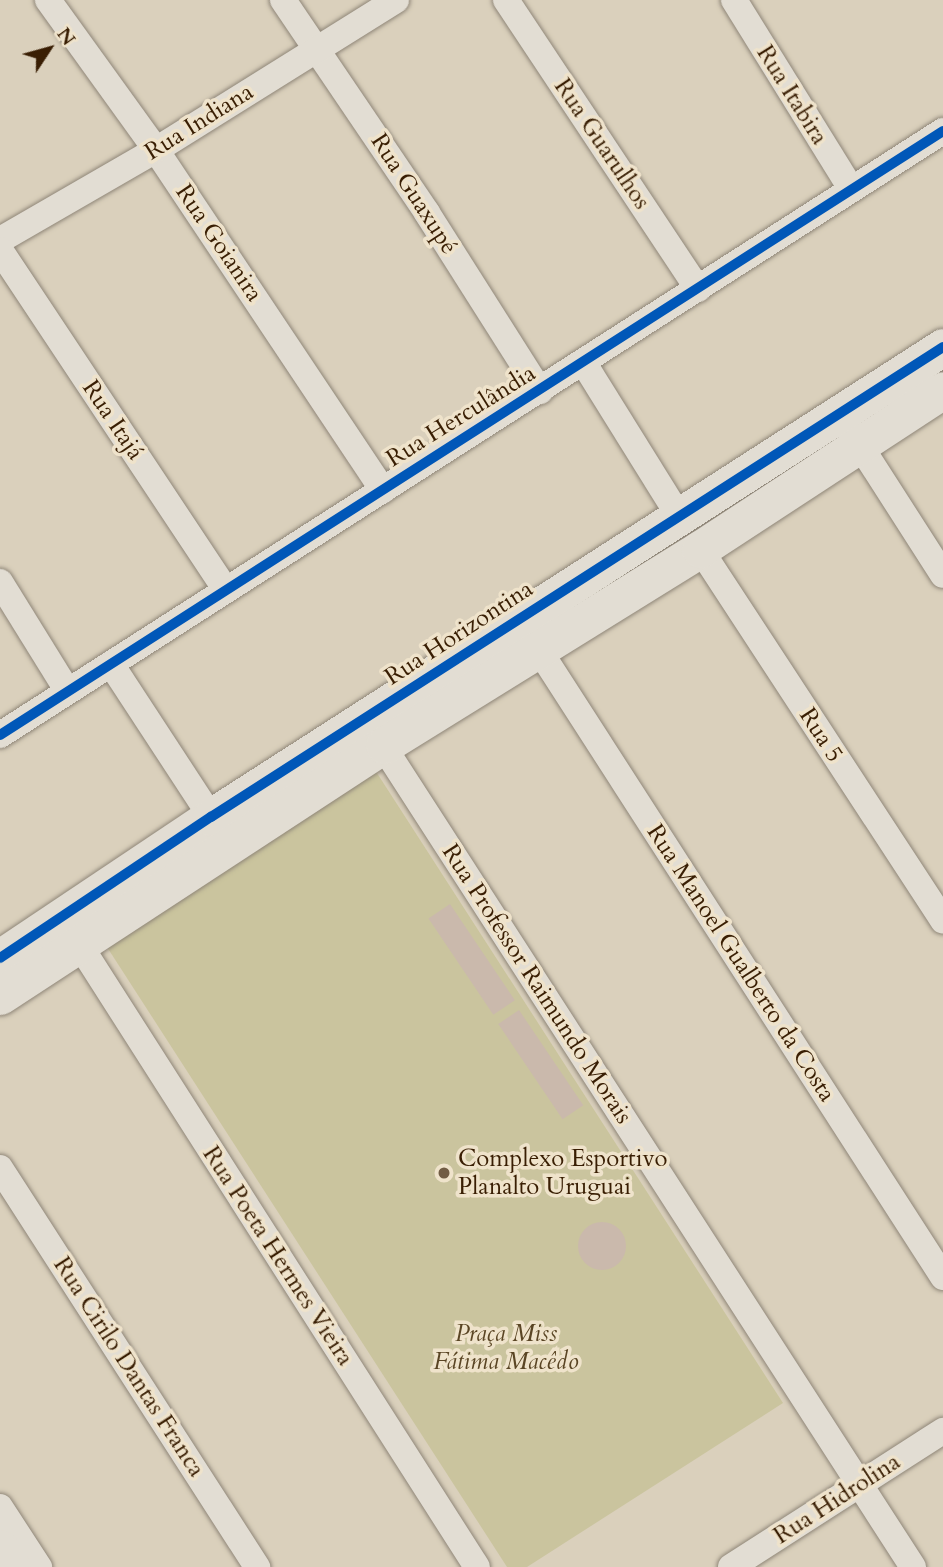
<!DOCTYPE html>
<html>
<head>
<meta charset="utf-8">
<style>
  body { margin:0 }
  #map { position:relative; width:943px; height:1567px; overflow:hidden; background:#dad0bc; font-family:Cardo,serif }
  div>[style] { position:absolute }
  .green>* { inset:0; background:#cac49e }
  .building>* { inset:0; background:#cab9ac; transform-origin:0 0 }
  .round { border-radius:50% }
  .roads { filter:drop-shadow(0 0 2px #8f8678) drop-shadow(0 0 2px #8f8678) }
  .street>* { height:26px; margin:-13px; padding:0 13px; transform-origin:13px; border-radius:13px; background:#e2ddd3 }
  .secondary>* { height:37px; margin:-18.5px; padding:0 18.5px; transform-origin:18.5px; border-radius:18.5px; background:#e2ddd3 }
  .cycleway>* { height:10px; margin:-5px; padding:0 5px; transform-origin:5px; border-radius:5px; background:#0057b8 }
  .dots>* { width:19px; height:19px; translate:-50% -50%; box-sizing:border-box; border:4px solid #efe3cb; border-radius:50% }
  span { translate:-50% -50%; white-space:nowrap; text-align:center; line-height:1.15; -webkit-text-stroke:7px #efe3cb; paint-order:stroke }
  .street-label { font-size:24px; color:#391e03 }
  .poi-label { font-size:24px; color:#391e03 }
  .left { translate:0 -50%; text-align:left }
  .park-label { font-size:24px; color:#5a4524; font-style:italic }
  .north { position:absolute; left:14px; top:14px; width:70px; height:70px; -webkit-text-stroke:5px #efe3cb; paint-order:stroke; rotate:54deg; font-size:19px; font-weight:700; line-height:28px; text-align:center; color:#391e03 }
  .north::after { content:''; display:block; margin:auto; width:24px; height:32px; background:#391e03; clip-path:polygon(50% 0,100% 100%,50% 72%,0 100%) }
</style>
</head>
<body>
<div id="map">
  <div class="green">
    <i style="clip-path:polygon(375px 770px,783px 1403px,527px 1567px,507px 1567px,105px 944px)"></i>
  </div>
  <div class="building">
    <i style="left:450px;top:904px;width:116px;height:26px;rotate:56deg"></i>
    <i style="left:519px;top:1010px;width:115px;height:25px;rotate:56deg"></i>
    <i class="round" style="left:578px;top:1222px;width:48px;height:48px"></i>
  </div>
  <div class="roads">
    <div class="street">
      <i style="left:48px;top:0;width:185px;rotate:54.2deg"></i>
      <i style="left:156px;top:150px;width:409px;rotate:56.3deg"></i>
      <i style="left:283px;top:0;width:257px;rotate:55.9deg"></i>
      <i style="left:427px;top:213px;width:211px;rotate:57.6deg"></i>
      <i style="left:506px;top:0;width:347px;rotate:56.4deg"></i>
      <i style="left:734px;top:0;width:222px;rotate:58.2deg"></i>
      <i style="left:0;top:240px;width:180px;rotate:-30deg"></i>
      <i style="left:156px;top:150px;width:283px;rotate:-32deg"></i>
      <i style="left:0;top:250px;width:408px;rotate:56.4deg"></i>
      <i style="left:583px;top:362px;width:181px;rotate:58.1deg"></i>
      <i style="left:850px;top:430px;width:172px;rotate:57.3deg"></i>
      <i style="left:700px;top:549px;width:444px;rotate:56.8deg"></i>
      <i style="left:0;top:582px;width:127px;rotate:58.2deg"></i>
      <i style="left:539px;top:650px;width:746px;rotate:57.2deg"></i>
      <i style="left:111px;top:664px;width:183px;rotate:56.8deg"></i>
      <i style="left:374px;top:732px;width:994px;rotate:57.16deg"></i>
      <i style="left:0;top:735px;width:1120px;rotate:-32.64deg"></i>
      <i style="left:79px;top:944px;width:739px;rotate:57.43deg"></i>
      <i style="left:0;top:1168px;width:475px;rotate:57.2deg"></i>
      <i style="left:0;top:1507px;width:72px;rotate:57deg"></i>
      <i style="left:731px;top:1567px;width:252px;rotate:-32.7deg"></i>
    </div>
    <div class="secondary">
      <i style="left:0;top:958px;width:254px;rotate:-33.8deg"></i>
      <i style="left:211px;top:817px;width:870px;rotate:-32.7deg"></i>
      <i style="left:0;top:996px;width:459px;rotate:-33.2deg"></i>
      <i style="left:384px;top:745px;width:372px;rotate:-31.8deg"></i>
      <i style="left:700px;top:549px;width:290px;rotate:-33.2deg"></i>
      <i style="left:0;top:1548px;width:22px;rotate:58deg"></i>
    </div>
  </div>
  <div class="cycleway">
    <i style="left:0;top:735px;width:1120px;rotate:-32.64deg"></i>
    <i style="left:0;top:958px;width:254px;rotate:-33.8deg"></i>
    <i style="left:211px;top:817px;width:870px;rotate:-32.7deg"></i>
  </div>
  <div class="dots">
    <i style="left:444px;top:1173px;background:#715c44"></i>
  </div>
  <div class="street-label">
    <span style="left:792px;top:95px;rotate:58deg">Rua Itabira</span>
    <span style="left:199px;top:122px;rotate:-32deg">Rua Indiana</span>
    <span style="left:602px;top:144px;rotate:56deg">Rua Guarulhos</span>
    <span style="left:414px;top:194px;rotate:57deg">Rua Guaxupé</span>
    <span style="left:219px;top:243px;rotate:56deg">Rua Goianira</span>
    <span style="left:461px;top:416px;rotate:-32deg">Rua Herculândia</span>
    <span style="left:113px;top:420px;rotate:56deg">Rua Itajá</span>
    <span style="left:459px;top:633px;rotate:-33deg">Rua Horizontina</span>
    <span style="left:821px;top:735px;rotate:57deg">Rua 5</span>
    <span style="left:741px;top:963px;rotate:57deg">Rua Manoel Gualberto da Costa</span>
    <span style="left:537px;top:984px;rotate:57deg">Rua Professor Raimundo Morais</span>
    <span style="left:278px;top:1256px;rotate:57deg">Rua Poeta Hermes Vieira</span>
    <span style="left:129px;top:1367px;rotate:57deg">Rua Cirilo Dantas Franca</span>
    <span style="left:837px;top:1499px;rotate:-33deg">Rua Hidrolina</span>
  </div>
  <div class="poi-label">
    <span class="left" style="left:458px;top:1173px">Complexo Esportivo<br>Planalto Uruguai</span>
  </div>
  <div class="park-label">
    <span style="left:506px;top:1348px">Praça Miss<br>Fátima Macêdo</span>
  </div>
  <div class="north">N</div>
</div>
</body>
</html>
